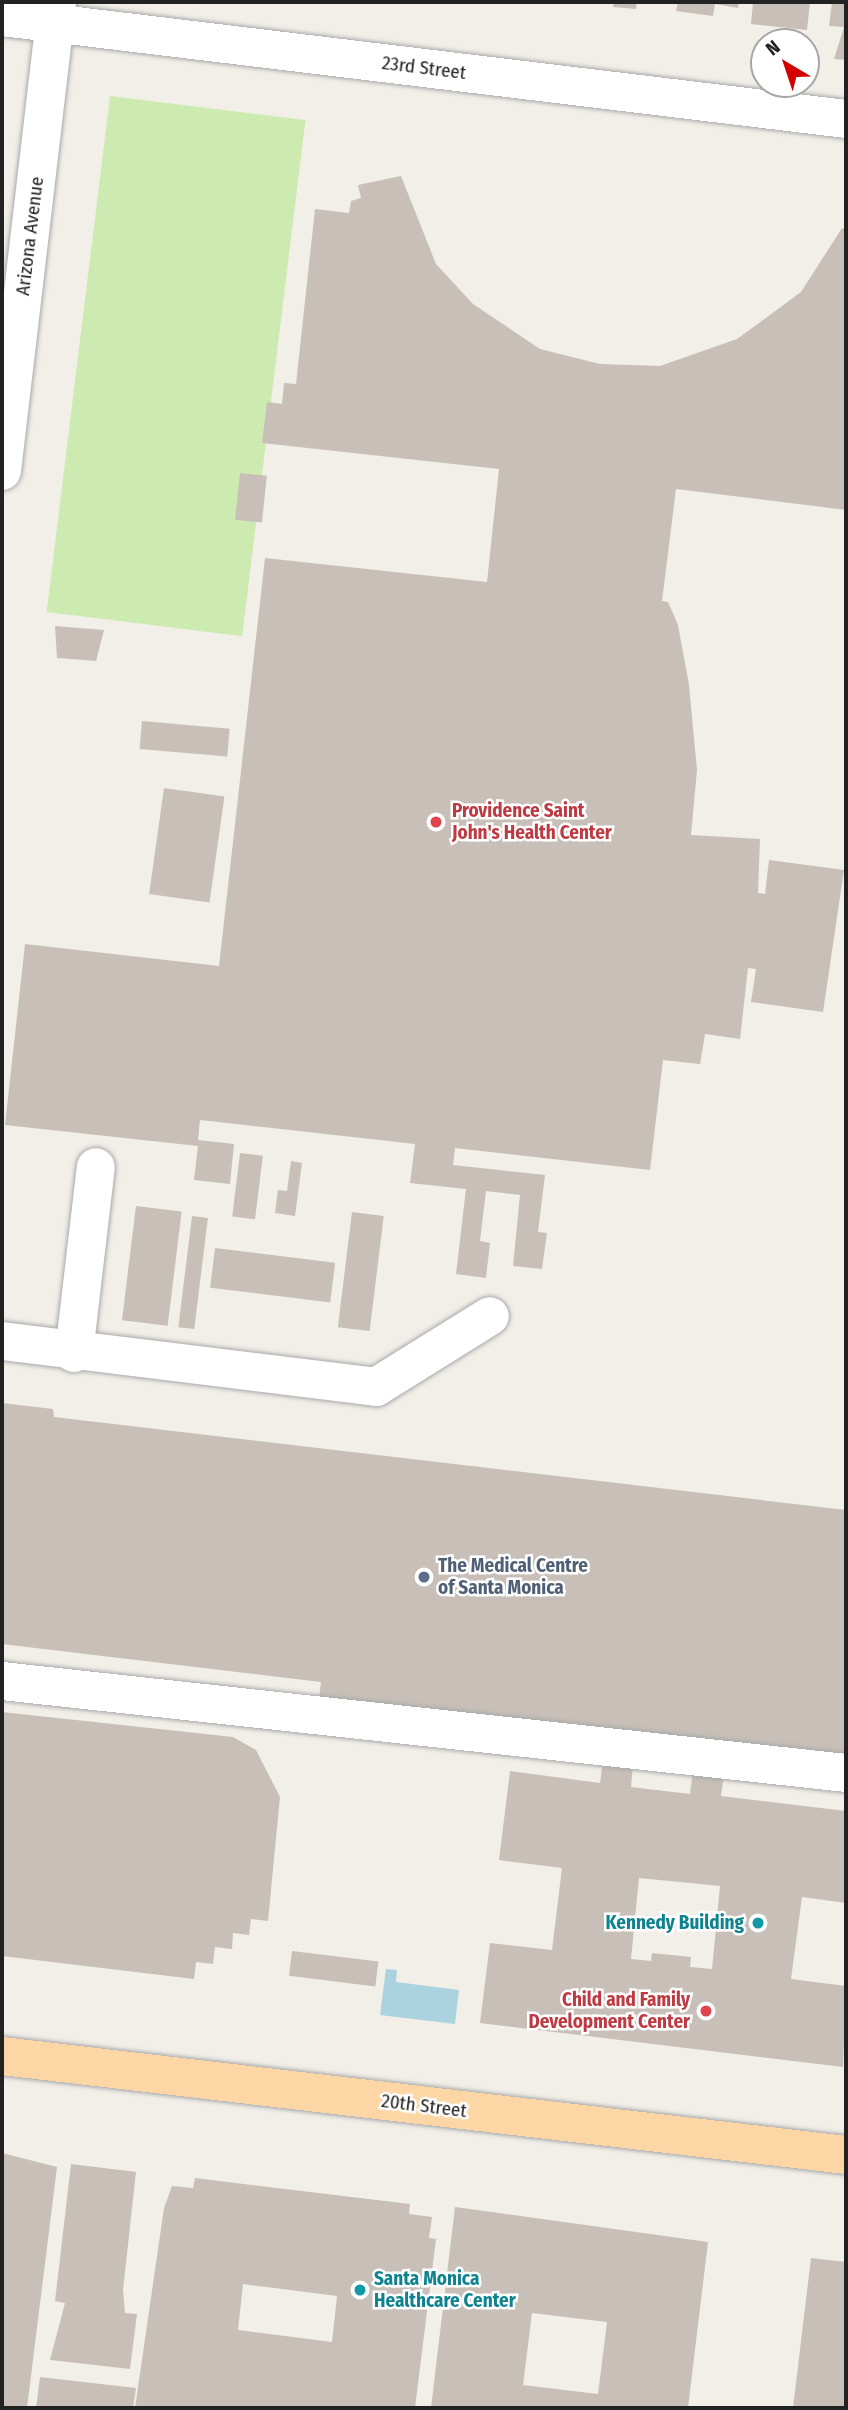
<!DOCTYPE html>
<html>
<head>
<meta charset="utf-8">
<style>
  body { margin:0 }
  #map { position:relative; width:848px; height:2410px; overflow:hidden; background:#f2efe9; font-family:"Fira Sans Condensed",sans-serif }
  div>[style] { position:absolute }
  .grass>* { inset:0; background:#cdebb0; transform-origin:0 0 }
  .water>* { inset:0; background:#aad3df }
  .building>* { inset:0; background:#c7bfb8; transform-origin:0 0 }
  .roads { filter:drop-shadow(0 0 2px #a9a9a9) drop-shadow(0 0 2px #a9a9a9) }
  .minor>* { height:38px; margin:-19px; padding:0 19px; transform-origin:19px; border-radius:19px; background:#fff }
  .major>* { height:38px; margin:-19px; padding:0 19px; transform-origin:19px; border-radius:19px; background:#fcd6a4 }
  .dots>* { width:19px; height:19px; translate:-50% -50%; box-sizing:border-box; border:4px solid #fff; border-radius:50% }
  span { translate:-50% -50%; white-space:nowrap; text-align:center; line-height:1.15; -webkit-text-stroke:5px #fff; paint-order:stroke }
  .street-label { font-size:19px; color:#222 }
  .health-label { font-size:19px; color:#be3a42; font-weight:700 }
  .left { translate:0 -50%; text-align:left }
  .right { translate:-100% -50%; text-align:right }
  .service-label { font-size:19px; color:#4e5e75; font-weight:700 }
  .culture-label { font-size:19px; color:#0d838f; font-weight:700 }
  .frame { position:absolute; inset:0; border:4px solid #222; pointer-events:none }
  .north { position:absolute; left:750px; top:28px; width:70px; height:70px; box-sizing:border-box; background:#fff; border:2px solid #a7a7a7; border-radius:50%; rotate:321deg; font-size:19px; font-weight:700; line-height:28px; text-align:center; color:#222 }
  .north::after { content:''; display:block; margin:auto; width:24px; height:32px; background:#d40000; clip-path:polygon(50% 0,100% 100%,50% 72%,0 100%) }
</style>
</head>
<body>
<div id="map">
  <div class="grass">
    <i style="left:110px;top:96px;width:197px;height:520px;rotate:7deg"></i>
  </div>
  <div class="water">
    <i style="clip-path:polygon(386px 1969px,397px 1970px,396px 1982px,459px 1990px,455px 2024px,380px 2015px)"></i>
  </div>
  <div class="building">
    <i style="clip-path:polygon(614px 2px,637px 2px,636px 9px,613px 7px)"></i>
    <i style="clip-path:polygon(678px 2px,739px 2px,738px 8px,715px 4px,713px 16px,676px 11px)"></i>
    <i style="clip-path:polygon(753px 2px,810px 2px,807px 30px,751px 24px)"></i>
    <i style="clip-path:polygon(832px 2px,846px 2px,846px 60px,834px 59px,844px 27px,829px 26px)"></i>
    <i style="clip-path:polygon(401px 176px,436px 264px,473px 304px,540px 349px,600px 364px,660px 366px,737px 339px,801px 292px,842px 228px,846px 230px,846px 510px,676px 489px,662px 601px,668px 602px,678px 625px,689px 685px,697px 770px,691px 835px,760px 839px,758px 893px,765px 894px,769px 860px,844px 870px,823px 1012px,751px 1002px,756px 969px,748px 968px,740px 1039px,705px 1034px,700px 1064px,663px 1060px,650px 1170px,455px 1148px,453px 1165px,545px 1175px,538px 1232px,547px 1233px,542px 1269px,513px 1266px,520px 1195px,486px 1191px,480px 1241px,490px 1243px,486px 1278px,456px 1274px,466px 1189px,410px 1183px,415px 1144px,200px 1120px,198px 1140px,234px 1144px,230px 1184px,194px 1180px,198px 1146px,5px 1125px,25px 944px,219px 966px,265px 558px,487px 582px,499px 469px,262px 443px,267px 402px,282px 404px,284px 383px,296px 384px,315px 209px,349px 213px,351px 201px,361px 198px,358px 185px)"></i>
    <i style="left:240px;top:473px;width:27px;height:47px;rotate:6deg"></i>
    <i style="clip-path:polygon(55px 626px,104px 630px,96px 661px,57px 658px)"></i>
    <i style="left:142px;top:721px;width:88px;height:28px;rotate:5deg"></i>
    <i style="left:164px;top:788px;width:61px;height:107px;rotate:8deg"></i>
    <i style="left:240px;top:1153px;width:23px;height:64px;rotate:7deg"></i>
    <i style="clip-path:polygon(291px 1161px,302px 1163px,295px 1216px,275px 1213px,278px 1190px,287px 1191px)"></i>
    <i style="left:136px;top:1206px;width:46px;height:115px;rotate:7deg"></i>
    <i style="left:352px;top:1212px;width:32px;height:116px;rotate:7deg"></i>
    <i style="left:192px;top:1216px;width:16px;height:112px;rotate:7deg"></i>
    <i style="left:215px;top:1248px;width:121px;height:40px;rotate:7deg"></i>
    <i style="clip-path:polygon(2px 1403px,53px 1409px,54px 1417px,846px 1510px,846px 1761px,319px 1699px,321px 1682px,2px 1644px)"></i>
    <i style="clip-path:polygon(2px 1712px,233px 1737px,256px 1750px,280px 1797px,268px 1921px,251px 1919px,249px 1935px,233px 1933px,232px 1949px,215px 1947px,213px 1964px,196px 1962px,194px 1979px,2px 1956px)"></i>
    <i style="clip-path:polygon(evenodd,603px 1760px,633px 1764px,631px 1787px,690px 1794px,693px 1770px,724px 1774px,721px 1796px,846px 1811px,846px 1903px,802px 1897px,791px 1979px,846px 1986px,843px 2067px,480px 2023px,490px 1943px,552px 1950px,562px 1868px,499px 1860px,510px 1771px,600px 1783px,603px 1760px,639px 1878px,720px 1886px,712px 1969px,690px 1967px,691px 1957px,652px 1953px,651px 1961px,631px 1959px,639px 1878px)"></i>
    <i style="left:292px;top:1951px;width:87px;height:25px;rotate:7deg"></i>
    <i style="clip-path:polygon(2px 2153px,57px 2167px,27px 2408px,2px 2408px)"></i>
    <i style="clip-path:polygon(71px 2164px,136px 2172px,123px 2290px,125px 2313px,137px 2314px,130px 2369px,50px 2360px,65px 2303px,55px 2301px)"></i>
    <i style="clip-path:polygon(evenodd,195px 2178px,410px 2204px,409px 2214px,432px 2217px,429px 2238px,436px 2239px,415px 2408px,135px 2408px,164px 2208px,172px 2186px,193px 2188px,195px 2178px,243px 2284px,337px 2296px,332px 2342px,238px 2330px,243px 2284px)"></i>
    <i style="clip-path:polygon(evenodd,455px 2207px,708px 2242px,688px 2408px,431px 2408px,455px 2207px,532px 2313px,607px 2322px,598px 2394px,523px 2385px,532px 2313px)"></i>
    <i style="clip-path:polygon(811px 2258px,846px 2262px,846px 2408px,793px 2408px)"></i>
    <i style="clip-path:polygon(40px 2377px,136px 2388px,133px 2408px,36px 2408px)"></i>
  </div>
  <div class="roads">
    <div class="minor">
      <i style="left:2px;top:17px;width:850px;rotate:6.89deg"></i>
      <i style="left:2px;top:471px;width:472px;rotate:-83.3deg"></i>
      <i style="left:2px;top:1341px;width:377px;rotate:7deg"></i>
      <i style="left:376px;top:1387px;width:134px;rotate:-31.9deg"></i>
      <i style="left:74px;top:1353px;width:187px;rotate:-83.3deg"></i>
      <i style="left:2px;top:1681px;width:849px;rotate:6.22deg"></i>
    </div>
    <div class="major">
      <i style="left:2px;top:2056px;width:850px;rotate:6.69deg"></i>
    </div>
  </div>
  <div class="dots">
    <i style="left:436px;top:822px;background:#e0444e"></i>
    <i style="left:424px;top:1577px;background:#5c6f8a"></i>
    <i style="left:758px;top:1923px;background:#0f9aa8"></i>
    <i style="left:706px;top:2011px;background:#e0444e"></i>
    <i style="left:360px;top:2290px;background:#0f9aa8"></i>
  </div>
  <div class="street-label">
    <span style="left:424px;top:68px;rotate:7deg">23rd Street</span>
    <span style="left:30px;top:236px;rotate:-83deg">Arizona Avenue</span>
    <span style="left:424px;top:2106px;rotate:7deg">20th Street</span>
  </div>
  <div class="health-label">
    <span class="left" style="left:452px;top:822px">Providence Saint<br>John's Health Center</span>
    <span class="right" style="left:690px;top:2011px">Child and Family<br>Development Center</span>
  </div>
  <div class="service-label">
    <span class="left" style="left:438px;top:1577px">The Medical Centre<br>of Santa Monica</span>
  </div>
  <div class="culture-label">
    <span class="right" style="left:744px;top:1923px">Kennedy Building</span>
    <span class="left" style="left:374px;top:2290px">Santa Monica<br>Healthcare Center</span>
  </div>
  <div class="frame"></div>
  <div class="north">N</div>
</div>
</body>
</html>
